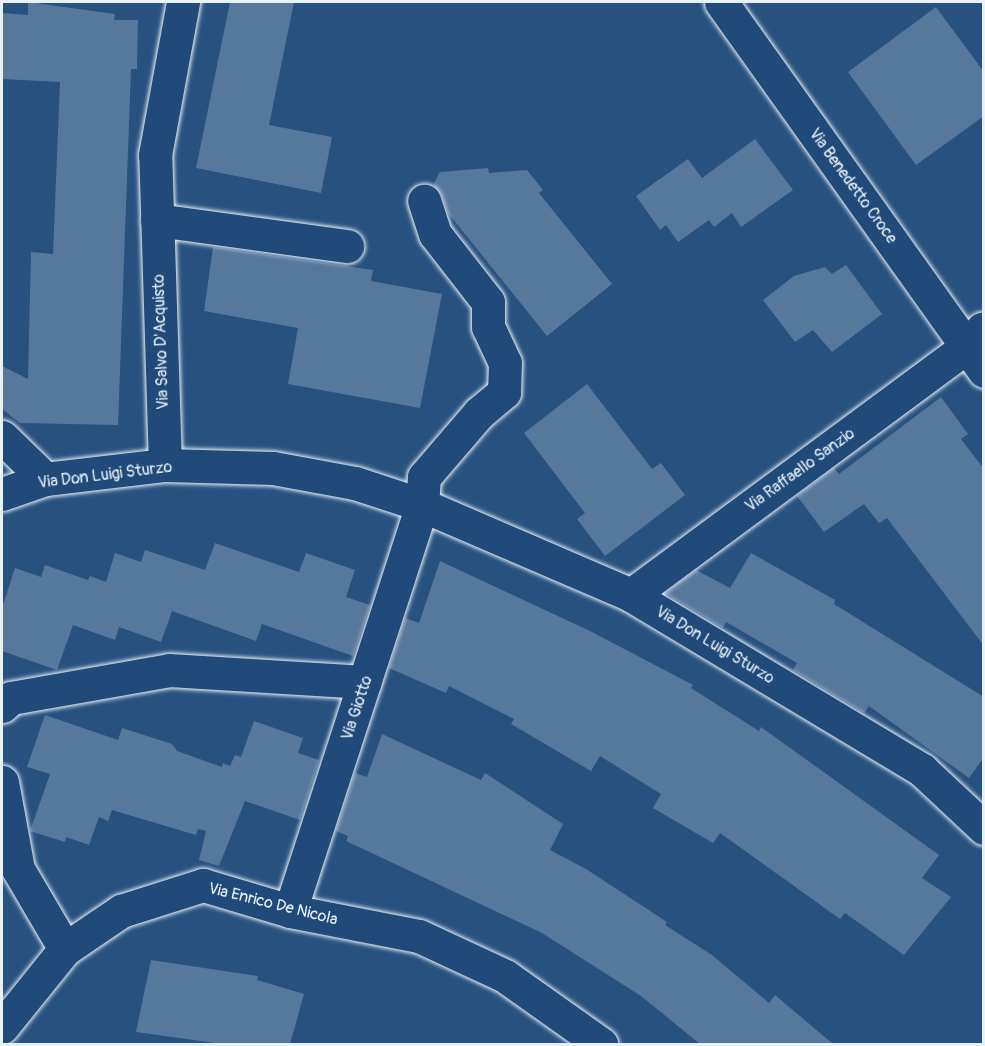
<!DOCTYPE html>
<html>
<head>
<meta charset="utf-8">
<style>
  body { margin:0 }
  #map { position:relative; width:985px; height:1046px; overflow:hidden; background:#27517f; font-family:Pangolin,sans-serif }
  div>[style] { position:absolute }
  .building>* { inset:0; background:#57789d }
  .roads { filter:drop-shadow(0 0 2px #e8f1f8) drop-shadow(0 0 2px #e8f1f8) }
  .street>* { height:33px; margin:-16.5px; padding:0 16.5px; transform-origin:16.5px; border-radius:16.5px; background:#1f4a7a }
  span { translate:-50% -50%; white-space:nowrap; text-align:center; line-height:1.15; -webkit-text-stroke:4.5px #1f4a7a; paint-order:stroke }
  .street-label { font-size:16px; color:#e8f1f8 }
  .frame { position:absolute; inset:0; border:3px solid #e8f1f8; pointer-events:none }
</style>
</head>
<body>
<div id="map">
  <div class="building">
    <i style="clip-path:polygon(28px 2px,115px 14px,114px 20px,138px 20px,137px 69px,131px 69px,118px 425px,20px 423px,2px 409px,2px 366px,28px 379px,31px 252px,53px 254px,60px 82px,2px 79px,2px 13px,28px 15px)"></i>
    <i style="clip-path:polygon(230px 2px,294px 2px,269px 125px,332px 137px,321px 193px,196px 168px)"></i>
    <i style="clip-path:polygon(936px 7px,984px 72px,984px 116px,916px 165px,848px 72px)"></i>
    <i style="clip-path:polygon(755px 139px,793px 190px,741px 227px,732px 213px,714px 227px,709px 220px,678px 242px,666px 225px,660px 230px,636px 196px,688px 159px,702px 178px)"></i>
    <i style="clip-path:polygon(488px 168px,489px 173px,527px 170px,543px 190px,539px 193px,612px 284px,547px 336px,448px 213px,442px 195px,433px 185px,440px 172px)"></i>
    <i style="clip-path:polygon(213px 247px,373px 270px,371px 281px,442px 294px,420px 408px,288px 384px,298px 328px,204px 311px)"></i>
    <i style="clip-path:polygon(846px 265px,882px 314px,832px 352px,813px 330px,795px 342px,763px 300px,794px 276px,825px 267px,832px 274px)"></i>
    <i style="clip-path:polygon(587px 384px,652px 469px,661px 463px,685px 495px,605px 556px,577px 519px,585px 513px,524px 433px)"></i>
    <i style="clip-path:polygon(941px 397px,968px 434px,961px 439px,984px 469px,984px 646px,887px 518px,879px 523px,864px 504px,824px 532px,797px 496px,834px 468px,839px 474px)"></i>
    <i style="clip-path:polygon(215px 543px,299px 572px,306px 553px,355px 570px,346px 597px,370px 605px,353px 656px,262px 624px,256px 641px,172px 611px,161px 642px,119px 627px,115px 640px,73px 625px,57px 670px,2px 651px,2px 608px,15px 568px,41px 577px,45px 565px,88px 580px,90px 576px,106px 582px,115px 553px,141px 562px,145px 550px,205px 570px)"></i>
    <i style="clip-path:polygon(751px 553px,835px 600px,834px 604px,984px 697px,984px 757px,969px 778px,869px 706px,864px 713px,793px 670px,797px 663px,726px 622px,723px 628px,665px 593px,696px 570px,730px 588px)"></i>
    <i style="clip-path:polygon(440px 561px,590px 631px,693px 685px,691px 688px,759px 731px,761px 727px,939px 855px,922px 878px,951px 897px,904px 955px,845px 913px,840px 919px,720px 833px,713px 843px,653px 808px,661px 794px,600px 756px,591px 771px,511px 724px,514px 719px,449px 686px,446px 693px,389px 668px,405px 618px,419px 623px)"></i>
    <i style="clip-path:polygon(45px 715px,118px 740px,122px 728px,172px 744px,177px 751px,222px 767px,223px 763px,230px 766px,235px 755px,241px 757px,254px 721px,303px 738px,298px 753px,319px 760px,300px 820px,245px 801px,219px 866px,199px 860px,206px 831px,198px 829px,196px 835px,112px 810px,108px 821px,99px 817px,89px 845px,66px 837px,65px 842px,30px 831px,50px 774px,27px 767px)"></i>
    <i style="clip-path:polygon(382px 734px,481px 780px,485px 773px,563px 824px,550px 850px,586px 869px,667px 922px,665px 925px,712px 955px,769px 1003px,775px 995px,833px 1044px,700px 1044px,641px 996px,542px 933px,346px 841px,348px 836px,336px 831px,355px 773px,367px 777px)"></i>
    <i style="clip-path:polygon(151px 960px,258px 976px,257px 980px,304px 994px,290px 1044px,222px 1044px,136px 1032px)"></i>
  </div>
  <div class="roads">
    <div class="street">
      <i style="left:721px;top:2px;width:453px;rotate:54.5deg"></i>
      <i style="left:157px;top:220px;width:192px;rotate:7.8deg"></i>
      <i style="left:2px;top:437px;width:60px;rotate:44.3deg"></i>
      <i style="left:165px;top:465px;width:310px;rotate:-91.8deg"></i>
      <i style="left:155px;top:155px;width:156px;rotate:-79.6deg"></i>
      <i style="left:2px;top:494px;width:46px;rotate:-19.2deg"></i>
      <i style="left:45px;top:479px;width:121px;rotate:-6.7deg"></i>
      <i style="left:165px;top:465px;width:108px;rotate:1.6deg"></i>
      <i style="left:273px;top:468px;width:83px;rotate:10.4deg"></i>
      <i style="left:355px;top:483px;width:71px;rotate:18.2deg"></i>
      <i style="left:422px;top:505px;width:228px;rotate:23.3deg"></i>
      <i style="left:631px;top:595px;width:340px;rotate:31deg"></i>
      <i style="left:922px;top:770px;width:85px;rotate:43.1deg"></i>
      <i style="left:631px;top:595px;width:420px;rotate:-36.5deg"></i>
      <i style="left:969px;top:345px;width:21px;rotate:-51deg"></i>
      <i style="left:2px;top:706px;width:12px;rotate:-42deg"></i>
      <i style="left:11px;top:698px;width:160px;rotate:-10deg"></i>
      <i style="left:169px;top:670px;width:196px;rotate:3.5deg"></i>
      <i style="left:2px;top:782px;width:88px;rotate:79.6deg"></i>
      <i style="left:18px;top:869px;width:93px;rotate:59.6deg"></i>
      <i style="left:290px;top:911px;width:427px;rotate:-72deg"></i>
      <i style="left:422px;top:505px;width:28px;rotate:-86deg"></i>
      <i style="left:424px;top:477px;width:84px;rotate:-49.3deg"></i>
      <i style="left:479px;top:413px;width:33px;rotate:-40deg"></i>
      <i style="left:504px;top:392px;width:29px;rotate:-88deg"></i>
      <i style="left:505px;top:363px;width:40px;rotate:-115deg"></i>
      <i style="left:488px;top:327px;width:25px;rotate:-90deg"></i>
      <i style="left:488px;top:302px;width:86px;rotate:-127.9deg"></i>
      <i style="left:435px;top:234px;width:35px;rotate:-108deg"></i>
      <i style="left:2px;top:1027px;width:100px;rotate:-51.1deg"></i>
      <i style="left:65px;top:949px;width:68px;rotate:-34.2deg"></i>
      <i style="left:121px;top:911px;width:86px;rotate:-17.6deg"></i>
      <i style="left:203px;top:885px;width:91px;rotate:16.6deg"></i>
      <i style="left:290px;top:911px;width:131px;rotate:11deg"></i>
      <i style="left:419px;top:936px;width:95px;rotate:24.9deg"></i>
      <i style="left:505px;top:976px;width:118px;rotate:35.3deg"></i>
    </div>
  </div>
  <div class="street-label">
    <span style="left:853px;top:186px;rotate:54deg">Via Benedetto Croce</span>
    <span style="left:161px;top:342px;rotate:-92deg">Via Salvo D'Acquisto</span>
    <span style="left:800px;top:470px;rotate:-36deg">Via Raffaello Sanzio</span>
    <span style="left:105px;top:475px;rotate:-7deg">Via Don Luigi Sturzo</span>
    <span style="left:715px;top:645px;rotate:31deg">Via Don Luigi Sturzo</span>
    <span style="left:357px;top:708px;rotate:-72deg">Via Giotto</span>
    <span style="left:273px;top:904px;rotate:14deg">Via Enrico De Nicola</span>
  </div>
  <div class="frame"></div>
</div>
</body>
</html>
